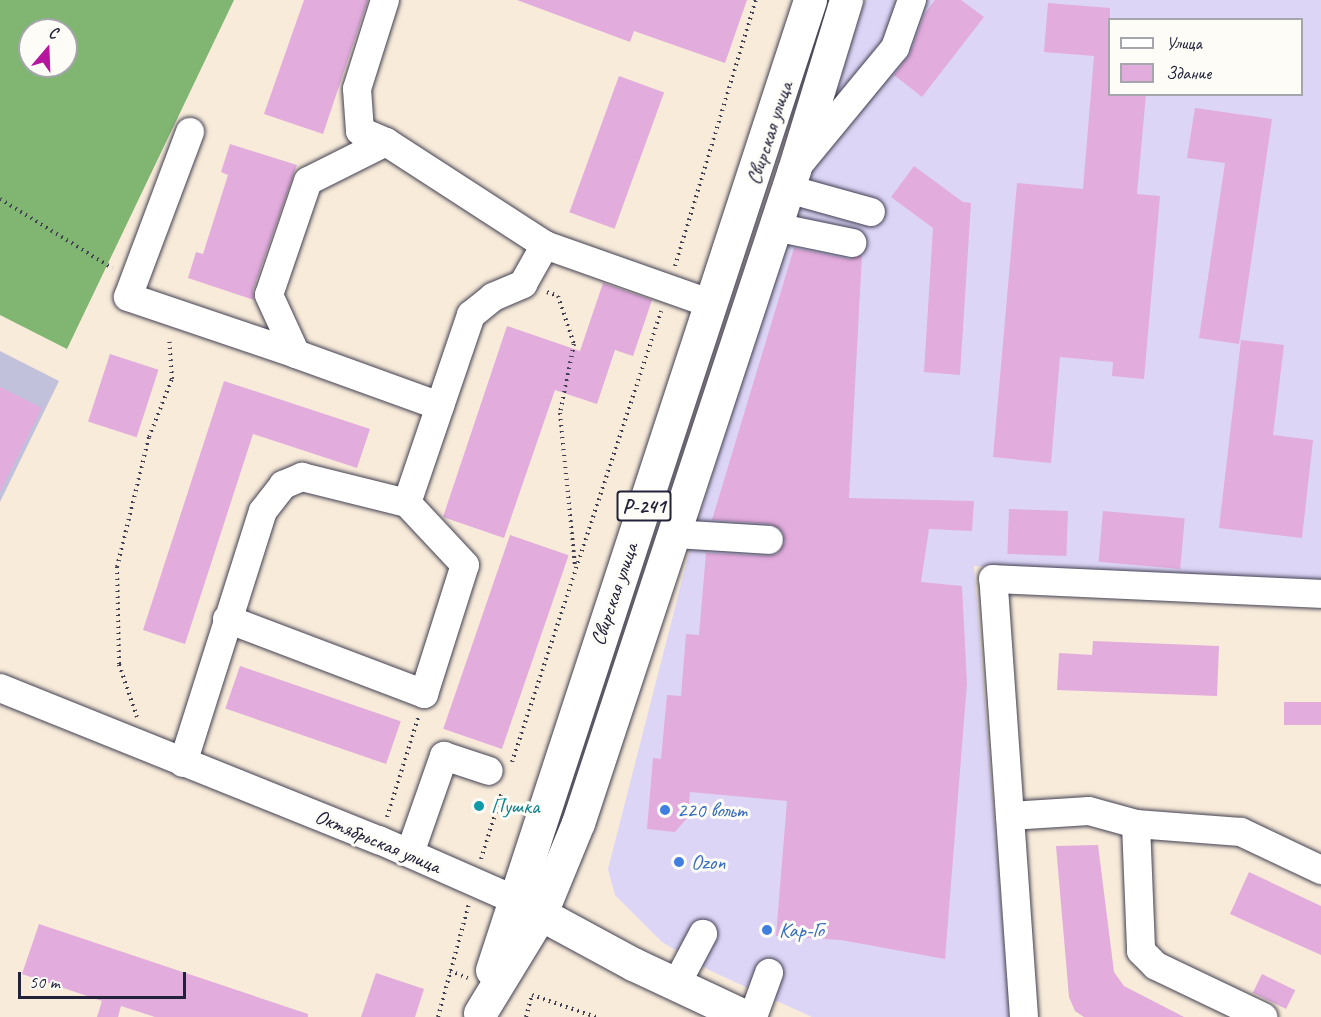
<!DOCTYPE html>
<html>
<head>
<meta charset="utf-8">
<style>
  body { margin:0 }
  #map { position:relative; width:1321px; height:1017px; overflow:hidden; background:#f8ebd9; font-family:Caveat,sans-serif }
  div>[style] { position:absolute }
  .built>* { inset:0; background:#ddd5f6 }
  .industrial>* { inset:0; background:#c2c1dc }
  .forest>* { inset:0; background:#81b672 }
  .building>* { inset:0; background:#e2acdd; transform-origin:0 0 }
  .path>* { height:4px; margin-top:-2px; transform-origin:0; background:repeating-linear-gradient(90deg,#424053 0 1.5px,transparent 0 6px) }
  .roads { filter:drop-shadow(0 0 2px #424053) drop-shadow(0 0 2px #424053) }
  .minor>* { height:28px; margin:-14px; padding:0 14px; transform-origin:14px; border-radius:14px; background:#fff }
  .major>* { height:33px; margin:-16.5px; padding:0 16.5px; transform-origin:16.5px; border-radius:16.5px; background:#fff }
  .highway>* { height:33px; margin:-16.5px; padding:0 16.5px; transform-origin:16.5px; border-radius:16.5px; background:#fff }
  .dots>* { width:16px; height:16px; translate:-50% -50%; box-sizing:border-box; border:3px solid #fdfcf7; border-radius:50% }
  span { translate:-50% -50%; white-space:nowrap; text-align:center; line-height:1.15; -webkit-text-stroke:6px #fdfcf7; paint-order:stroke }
  .shield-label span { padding:2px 4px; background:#fdfcf7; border:2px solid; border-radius:4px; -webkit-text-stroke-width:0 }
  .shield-label { font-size:20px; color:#22223b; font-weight:700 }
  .street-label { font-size:21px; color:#22223b }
  .culture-label { font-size:21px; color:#0d838f }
  .left { translate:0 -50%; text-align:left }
  .shop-label { font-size:21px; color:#366cbe }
  .legend { position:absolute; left:1108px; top:18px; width:195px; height:78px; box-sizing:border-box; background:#fdfcf7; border:2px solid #a5a5ac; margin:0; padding:8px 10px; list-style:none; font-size:18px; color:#22223b }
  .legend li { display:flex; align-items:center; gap:12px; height:30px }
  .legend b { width:30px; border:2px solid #a5a5ac }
  .north { position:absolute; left:18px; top:18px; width:60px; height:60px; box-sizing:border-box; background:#fdfcf7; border:2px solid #a5a5ac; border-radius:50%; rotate:19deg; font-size:16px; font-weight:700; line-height:24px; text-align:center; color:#22223b }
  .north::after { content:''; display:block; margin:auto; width:21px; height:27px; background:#b5179e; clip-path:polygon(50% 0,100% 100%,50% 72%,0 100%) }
  .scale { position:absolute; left:18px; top:972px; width:168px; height:27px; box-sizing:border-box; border:3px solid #22223b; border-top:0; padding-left:8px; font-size:18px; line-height:21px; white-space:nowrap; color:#22223b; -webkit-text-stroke:4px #fdfcf7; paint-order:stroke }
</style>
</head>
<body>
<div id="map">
  <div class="built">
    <i style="clip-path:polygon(evenodd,865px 0,1321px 0,1321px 581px,974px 566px,1010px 1017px,812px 1017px,711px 971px,662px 942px,615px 895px,608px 869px,697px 522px,865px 0,1110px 20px,1302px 20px,1302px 94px,1110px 94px,1110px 20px)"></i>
  </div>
  <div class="industrial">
    <i style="clip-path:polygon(0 351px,59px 381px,0 502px)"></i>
  </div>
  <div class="forest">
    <i style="clip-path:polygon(evenodd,0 0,234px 0,67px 349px,0 315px,0 0,30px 30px,66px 30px,66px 66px,30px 66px,30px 30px)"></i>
  </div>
  <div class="building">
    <i style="clip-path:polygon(304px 0,368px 0,323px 134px,264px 114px)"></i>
    <i style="clip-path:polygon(517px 0,747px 0,725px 63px,634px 31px,630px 42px)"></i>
    <i style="clip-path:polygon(935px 0,961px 0,984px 17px,922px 97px,894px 75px,910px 54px,925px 13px)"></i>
    <i style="clip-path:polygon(1048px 3px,1110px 8px,1110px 94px,1146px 94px,1137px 194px,1160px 196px,1144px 379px,1112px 376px,1113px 362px,1060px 357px,1051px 463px,993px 457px,1017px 183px,1083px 189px,1094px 56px,1044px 52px)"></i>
    <i style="left:619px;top:76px;width:48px;height:145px;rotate:20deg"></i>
    <i style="clip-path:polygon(1195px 108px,1272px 119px,1239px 344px,1199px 338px,1225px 163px,1187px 158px)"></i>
    <i style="clip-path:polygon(230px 144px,297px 165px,253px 290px,254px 300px,188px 278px,196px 252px,203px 254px,228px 175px,221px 172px)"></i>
    <i style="clip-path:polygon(914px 166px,963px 202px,971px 203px,960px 375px,924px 372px,933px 228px,891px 197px)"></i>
    <i style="clip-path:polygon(794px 248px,849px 259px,862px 255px,849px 498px,974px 501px,972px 531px,929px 529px,921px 582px,962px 586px,967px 683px,945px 959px,841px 940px,776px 936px,787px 801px,690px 792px,688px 817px,675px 832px,647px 829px,653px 758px,661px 759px,667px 695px,681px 696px,686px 634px,699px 635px,706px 553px,769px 556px,777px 554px,785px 542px,783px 532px,771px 524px,712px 520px)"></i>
    <i style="clip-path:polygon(603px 283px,652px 300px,633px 356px,615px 350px,597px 404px,555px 390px,504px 538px,443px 517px,507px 326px,580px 351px)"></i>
    <i style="clip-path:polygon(1241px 340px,1284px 345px,1273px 435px,1313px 440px,1302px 538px,1219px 528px)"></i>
    <i style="left:110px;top:354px;width:51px;height:71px;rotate:18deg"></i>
    <i style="clip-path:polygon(224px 381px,370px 429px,357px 468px,253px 434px,185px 644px,143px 630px)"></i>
    <i style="clip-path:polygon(0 387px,42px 408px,0 492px)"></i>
    <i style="left:1009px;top:509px;width:59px;height:45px;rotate:2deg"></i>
    <i style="left:1103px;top:511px;width:82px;height:51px;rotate:5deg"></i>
    <i style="left:510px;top:535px;width:62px;height:205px;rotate:19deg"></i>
    <i style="clip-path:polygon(1093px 641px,1219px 646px,1217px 696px,1057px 690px,1059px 653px,1092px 655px)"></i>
    <i style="left:240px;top:666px;width:170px;height:45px;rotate:19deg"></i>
    <i style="left:1284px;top:702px;width:37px;height:23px"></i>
    <i style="clip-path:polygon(1098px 845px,1114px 972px,1124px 986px,1184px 1017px,1084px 1017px,1075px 1011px,1069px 997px,1056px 846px)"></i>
    <i style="clip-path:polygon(1249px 872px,1321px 906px,1321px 955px,1230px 914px)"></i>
    <i style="clip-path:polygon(39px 924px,308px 1014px,308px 1017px,155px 1017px,121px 1006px,118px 1017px,97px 1017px,102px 1001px,22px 974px)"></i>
    <i style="clip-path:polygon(376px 973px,424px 989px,415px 1017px,361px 1017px)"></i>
    <i style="left:1262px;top:974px;width:37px;height:21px;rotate:26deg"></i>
  </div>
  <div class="path">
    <i style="left:0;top:199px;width:132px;rotate:31.6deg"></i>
    <i style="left:675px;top:266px;width:278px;rotate:-73.1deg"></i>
    <i style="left:547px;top:292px;width:12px;rotate:20deg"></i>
    <i style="left:558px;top:296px;width:51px;rotate:71.6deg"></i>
    <i style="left:574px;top:344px;width:70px;rotate:101.5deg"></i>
    <i style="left:560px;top:413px;width:154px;rotate:84.4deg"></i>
    <i style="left:137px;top:717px;width:56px;rotate:-108.8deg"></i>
    <i style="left:119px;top:664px;width:97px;rotate:-91.2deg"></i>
    <i style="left:117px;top:567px;width:134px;rotate:-76.2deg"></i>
    <i style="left:149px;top:437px;width:62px;rotate:-68.4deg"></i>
    <i style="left:172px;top:379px;width:42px;rotate:-94.1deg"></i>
    <i style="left:512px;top:762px;width:475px;rotate:-71.7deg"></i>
    <i style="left:387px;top:817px;width:104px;rotate:-72.6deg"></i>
    <i style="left:481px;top:859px;width:70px;rotate:-72.6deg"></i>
    <i style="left:450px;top:971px;width:19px;rotate:21deg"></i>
    <i style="left:438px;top:1017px;width:117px;rotate:-74.7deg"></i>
    <i style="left:526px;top:1017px;width:23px;rotate:-75deg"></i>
    <i style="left:532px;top:995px;width:68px;rotate:19deg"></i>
  </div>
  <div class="roads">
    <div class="minor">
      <i style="left:385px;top:0;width:93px;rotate:107.5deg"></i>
      <i style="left:357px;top:89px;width:42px;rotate:85.9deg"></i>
      <i style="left:360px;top:131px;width:28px;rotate:23deg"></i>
      <i style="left:386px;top:142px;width:189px;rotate:32.9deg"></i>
      <i style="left:545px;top:245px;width:177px;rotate:19.5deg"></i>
      <i style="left:190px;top:132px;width:176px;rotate:110.6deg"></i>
      <i style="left:128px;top:297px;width:177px;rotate:18.7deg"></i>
      <i style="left:386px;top:142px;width:87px;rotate:153.4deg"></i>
      <i style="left:308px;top:181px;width:120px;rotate:108.9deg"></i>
      <i style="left:269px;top:295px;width:65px;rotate:65.4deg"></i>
      <i style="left:296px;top:354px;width:153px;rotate:19.9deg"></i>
      <i style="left:796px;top:168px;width:156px;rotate:-50.5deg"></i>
      <i style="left:895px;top:48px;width:51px;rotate:-70.5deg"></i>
      <i style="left:788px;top:189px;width:86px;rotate:15.5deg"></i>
      <i style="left:775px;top:227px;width:79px;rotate:11.7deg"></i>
      <i style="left:674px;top:534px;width:95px;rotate:3.6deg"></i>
      <i style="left:227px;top:619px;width:211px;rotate:20.8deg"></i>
      <i style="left:424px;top:694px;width:135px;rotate:-72.4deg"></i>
      <i style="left:465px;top:565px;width:85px;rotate:-133.1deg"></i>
      <i style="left:0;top:688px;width:408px;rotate:21.9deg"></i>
      <i style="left:379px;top:840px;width:146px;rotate:23.8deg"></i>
      <i style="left:183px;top:763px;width:264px;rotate:-72.4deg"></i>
      <i style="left:263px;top:511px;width:33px;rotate:-52deg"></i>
      <i style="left:283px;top:485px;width:21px;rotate:-23deg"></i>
      <i style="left:302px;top:477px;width:108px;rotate:13.9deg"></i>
      <i style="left:407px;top:503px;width:199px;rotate:-71.2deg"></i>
      <i style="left:471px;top:315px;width:28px;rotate:-39deg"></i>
      <i style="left:493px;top:297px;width:33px;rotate:-23deg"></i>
      <i style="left:523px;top:284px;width:45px;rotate:-60.6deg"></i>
      <i style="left:1010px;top:816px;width:79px;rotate:-3.6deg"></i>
      <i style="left:1089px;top:811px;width:49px;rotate:15.5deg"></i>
      <i style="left:1136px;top:824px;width:105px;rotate:4.4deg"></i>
      <i style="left:1241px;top:832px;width:89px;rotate:25.4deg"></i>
      <i style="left:1136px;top:824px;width:127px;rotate:87.7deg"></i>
      <i style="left:1141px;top:951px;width:21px;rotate:45deg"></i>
      <i style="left:1156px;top:966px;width:119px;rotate:25.5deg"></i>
      <i style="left:410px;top:853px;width:103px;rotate:-70.7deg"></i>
      <i style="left:444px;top:756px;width:47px;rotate:18.4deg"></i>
      <i style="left:676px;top:985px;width:58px;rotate:-62.1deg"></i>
      <i style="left:753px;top:1017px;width:47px;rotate:-70deg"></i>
      <i style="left:1024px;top:1017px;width:439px;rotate:-94deg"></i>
      <i style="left:993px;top:579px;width:328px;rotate:2.6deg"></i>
    </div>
    <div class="major">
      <i style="left:515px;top:900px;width:134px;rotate:28.5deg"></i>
      <i style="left:633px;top:964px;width:125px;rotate:25.1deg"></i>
    </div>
    <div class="highway">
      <i style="left:492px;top:970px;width:1021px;rotate:-71.85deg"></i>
      <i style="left:480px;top:1013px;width:117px;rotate:-58.6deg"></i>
      <i style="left:541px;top:913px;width:97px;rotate:-67.7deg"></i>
      <i style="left:578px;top:823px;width:688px;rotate:-71.7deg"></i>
      <i style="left:794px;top:170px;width:178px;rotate:-73deg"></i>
    </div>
  </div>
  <div class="dots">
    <i style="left:479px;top:806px;background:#0f9aa8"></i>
    <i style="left:665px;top:810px;background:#3f7fe0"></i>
    <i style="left:679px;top:862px;background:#3f7fe0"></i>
    <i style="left:767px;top:930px;background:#3f7fe0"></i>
  </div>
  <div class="shield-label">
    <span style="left:644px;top:506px">Р-241</span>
  </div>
  <div class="street-label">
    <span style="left:769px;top:133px;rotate:-72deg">Свирская улица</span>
    <span style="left:614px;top:594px;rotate:-71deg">Свирская улица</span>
    <span style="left:378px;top:841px;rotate:23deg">Октябрьская улица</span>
  </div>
  <div class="culture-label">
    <span class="left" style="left:491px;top:806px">Пушка</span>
  </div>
  <div class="shop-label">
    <span class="left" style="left:677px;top:810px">220 вольт</span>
    <span class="left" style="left:691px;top:862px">Ozon</span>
    <span class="left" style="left:779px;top:930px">Кар-Го</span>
  </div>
  <ul class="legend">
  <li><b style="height:8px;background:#fff"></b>Улица</li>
  <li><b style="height:16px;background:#e2acdd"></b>Здание</li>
  </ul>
  <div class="north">С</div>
  <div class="scale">50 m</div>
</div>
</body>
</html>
